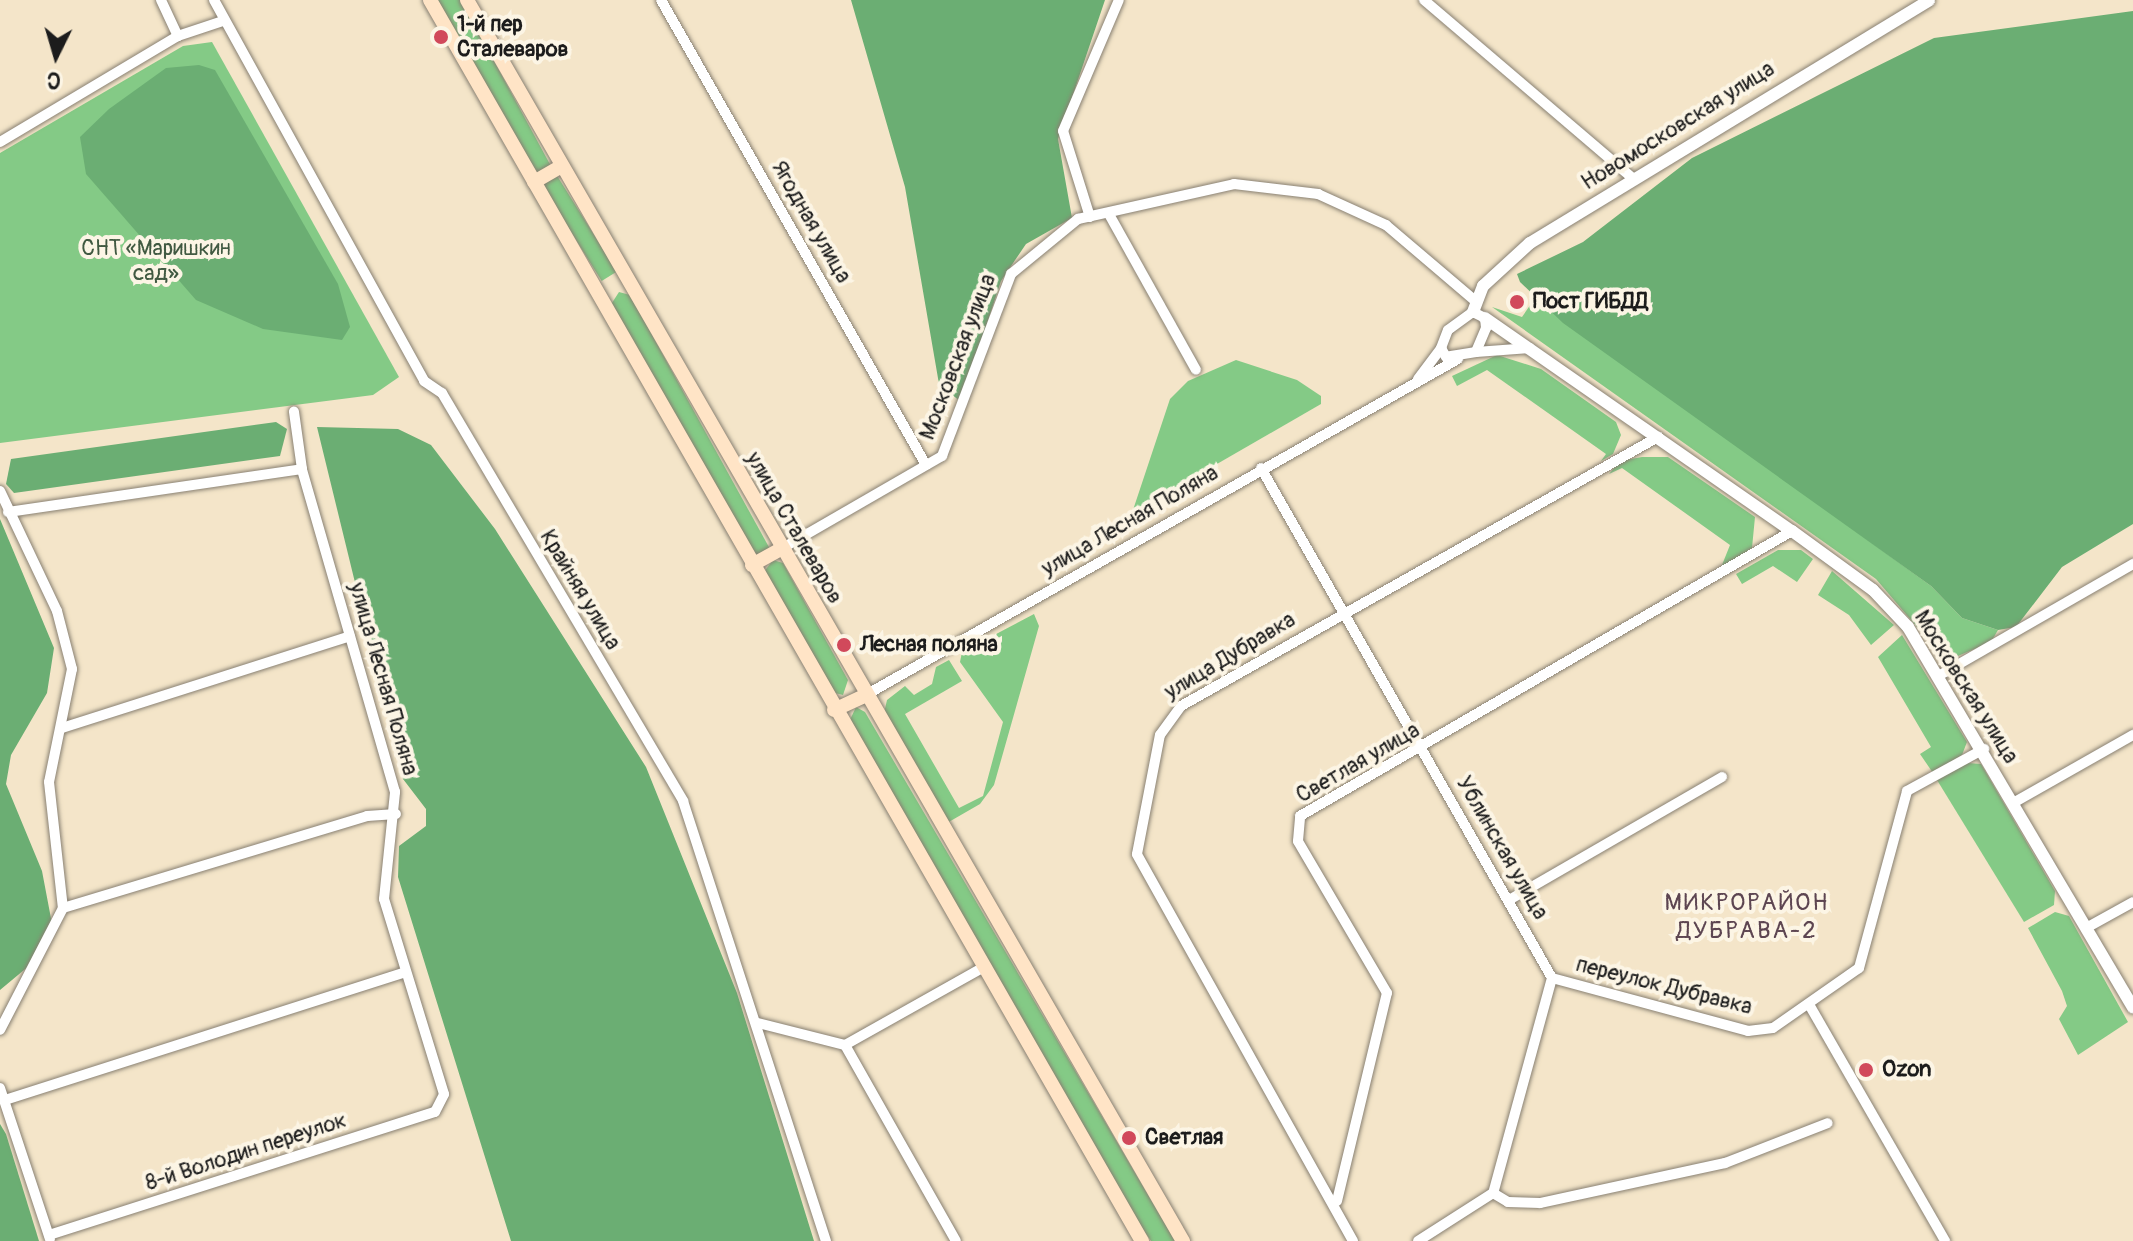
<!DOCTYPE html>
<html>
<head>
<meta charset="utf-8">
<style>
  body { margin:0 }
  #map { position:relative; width:2133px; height:1241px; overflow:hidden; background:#f4e5c9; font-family:Pangolin,sans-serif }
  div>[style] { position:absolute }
  .green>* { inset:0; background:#84ca86; transform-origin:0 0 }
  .forest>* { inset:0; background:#6bae73 }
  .roads { filter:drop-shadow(0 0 2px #888072) drop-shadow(0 0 2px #888072) }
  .minor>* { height:10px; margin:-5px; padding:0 5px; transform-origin:5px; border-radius:5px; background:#fff }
  .tertiary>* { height:12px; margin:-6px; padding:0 6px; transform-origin:6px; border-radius:6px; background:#fff }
  .secondary>* { height:14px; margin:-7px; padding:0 7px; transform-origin:7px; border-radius:7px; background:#ffe4c6 }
  .dots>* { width:22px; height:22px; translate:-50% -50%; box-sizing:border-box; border:4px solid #fcf5e5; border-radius:50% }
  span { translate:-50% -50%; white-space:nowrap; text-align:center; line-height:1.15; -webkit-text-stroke:8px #fcf5e5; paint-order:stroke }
  .poi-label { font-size:22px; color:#1c1c1c; font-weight:700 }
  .left { translate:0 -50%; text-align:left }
  .street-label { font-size:22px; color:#1c1c1c }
  .park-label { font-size:22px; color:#405941 }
  .neighbourhood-label { font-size:24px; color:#5d4551; letter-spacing:2px }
  .north { position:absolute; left:16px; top:16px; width:80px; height:80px; -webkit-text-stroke:6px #fcf5e5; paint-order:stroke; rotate:185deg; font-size:22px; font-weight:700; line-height:32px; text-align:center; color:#1c1c1c }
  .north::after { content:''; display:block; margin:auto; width:28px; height:36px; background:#1c1c1c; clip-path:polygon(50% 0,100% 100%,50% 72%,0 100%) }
</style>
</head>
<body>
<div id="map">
  <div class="green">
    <i style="clip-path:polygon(438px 0,461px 0,552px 168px,535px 173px)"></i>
    <i style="clip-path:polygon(212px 42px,399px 377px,373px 395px,0 443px,0 153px,183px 46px)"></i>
    <i style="left:556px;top:174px;width:115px;height:18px;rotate:58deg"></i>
    <i style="clip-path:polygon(619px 292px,630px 295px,770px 549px,756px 556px,610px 306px)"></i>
    <i style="clip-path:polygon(1535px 298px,1931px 586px,1962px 618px,1998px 630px,1991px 642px,1946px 661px,1876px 579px,1492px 307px,1522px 317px)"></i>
    <i style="clip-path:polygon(1497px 355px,1541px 369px,1616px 422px,1621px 435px,1613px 454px,1601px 461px,1606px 454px,1487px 370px,1457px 386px,1452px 376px)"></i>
    <i style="clip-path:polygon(1236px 360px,1297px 380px,1321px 396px,1321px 404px,1132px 513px,1170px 399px,1188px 381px)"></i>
    <i style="clip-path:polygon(1642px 457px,1668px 457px,1755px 517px,1752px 548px,1720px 570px,1730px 545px,1622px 468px,1609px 474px,1620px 461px)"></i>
    <i style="clip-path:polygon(1778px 550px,1801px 550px,1813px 559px,1797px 582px,1773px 566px,1742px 584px,1736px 574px)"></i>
    <i style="clip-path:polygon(773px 560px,783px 563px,848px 680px,843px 695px,835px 693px,763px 573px)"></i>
    <i style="clip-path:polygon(1832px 571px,1894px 625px,1871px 645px,1849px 615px,1818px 595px)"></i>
    <i style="clip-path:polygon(1034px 614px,1039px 626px,994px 785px,980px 804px,947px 823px,884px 713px,887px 700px,905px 686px,914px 695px,932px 684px,936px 667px,949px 660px,962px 681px,905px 714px,959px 808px,983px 796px,1003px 722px,960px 662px,962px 652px)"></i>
    <i style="clip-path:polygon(1902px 635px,1967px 742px,1962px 755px,1933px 773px,1920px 754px,1931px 747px,1878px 657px)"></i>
    <i style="clip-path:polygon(856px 707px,865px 712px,1175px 1241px,1151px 1241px,1138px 1222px,849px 722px)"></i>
    <i style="clip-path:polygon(1968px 763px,1981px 764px,2055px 891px,2054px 905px,2024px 922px,1937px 780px)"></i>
    <i style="clip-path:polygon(2055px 912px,2069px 916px,2128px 1022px,2078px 1055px,2059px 1019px,2067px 1006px,2062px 991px,2028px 928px)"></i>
  </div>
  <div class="forest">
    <i style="clip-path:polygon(851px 0,1105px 0,1058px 139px,1072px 218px,1026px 244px,1001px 281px,961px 402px,939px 384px,905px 187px)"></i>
    <i style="clip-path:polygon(2133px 11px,2133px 524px,2062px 567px,2016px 627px,1998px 630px,1962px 618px,1931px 586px,1563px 323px,1520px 282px,1517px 274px,1583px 242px,1692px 158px,1934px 38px)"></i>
    <i style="clip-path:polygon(199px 65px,215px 70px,338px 284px,350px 327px,342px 340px,263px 329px,196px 300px,86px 174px,80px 137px,109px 109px,166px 68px)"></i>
    <i style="clip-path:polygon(276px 422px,287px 429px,280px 456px,14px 493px,6px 484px,11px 459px)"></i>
    <i style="clip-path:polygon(317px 427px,398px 429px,431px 445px,495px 529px,646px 767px,737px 993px,814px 1241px,511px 1241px,398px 877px,399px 846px,426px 826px,426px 809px,403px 779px)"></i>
    <i style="clip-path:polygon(0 519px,54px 648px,47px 693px,11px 755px,6px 784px,42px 871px,53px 929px,30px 965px,0 990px)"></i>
    <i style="clip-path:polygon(0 1124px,6px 1134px,39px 1241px,0 1241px)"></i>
  </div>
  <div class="roads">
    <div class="minor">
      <i style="left:161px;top:0;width:40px;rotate:65deg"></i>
      <i style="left:214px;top:0;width:435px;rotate:61.1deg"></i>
      <i style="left:424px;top:381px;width:22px;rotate:34deg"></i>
      <i style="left:442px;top:393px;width:474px;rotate:59.4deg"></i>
      <i style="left:683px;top:801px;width:463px;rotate:72deg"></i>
      <i style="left:661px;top:0;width:535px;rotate:60.32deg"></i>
      <i style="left:1424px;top:0;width:272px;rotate:40.5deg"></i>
      <i style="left:0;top:142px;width:207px;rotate:-30.8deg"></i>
      <i style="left:178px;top:36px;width:47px;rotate:-18.4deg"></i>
      <i style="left:1110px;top:216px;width:176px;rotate:60.8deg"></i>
      <i style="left:1090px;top:217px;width:90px;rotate:-107.4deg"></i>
      <i style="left:1063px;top:131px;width:142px;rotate:-66.9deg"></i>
      <i style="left:1473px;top:312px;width:13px;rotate:27deg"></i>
      <i style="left:1485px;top:318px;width:10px;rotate:84deg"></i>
      <i style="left:1486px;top:328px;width:26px;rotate:113deg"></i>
      <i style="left:1476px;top:352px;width:30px;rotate:171deg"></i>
      <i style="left:1446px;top:357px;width:10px;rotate:-119deg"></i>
      <i style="left:1441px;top:348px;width:19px;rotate:-69deg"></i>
      <i style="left:1448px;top:330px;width:31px;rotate:-36deg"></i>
      <i style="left:1476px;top:352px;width:54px;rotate:-4.2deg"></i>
      <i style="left:1418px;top:379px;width:39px;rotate:-53deg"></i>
      <i style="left:1261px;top:468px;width:587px;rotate:60.29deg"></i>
      <i style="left:1552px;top:978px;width:223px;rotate:105.3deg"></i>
      <i style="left:1493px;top:1193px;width:89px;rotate:147.4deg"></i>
      <i style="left:0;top:491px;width:133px;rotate:64.6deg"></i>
      <i style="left:57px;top:611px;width:60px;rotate:75.5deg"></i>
      <i style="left:72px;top:669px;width:115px;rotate:101.5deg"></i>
      <i style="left:49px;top:782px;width:127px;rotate:83.7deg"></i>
      <i style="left:63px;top:908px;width:137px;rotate:117.3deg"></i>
      <i style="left:8px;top:512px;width:297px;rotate:-8.3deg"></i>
      <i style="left:781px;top:549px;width:186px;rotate:-30deg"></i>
      <i style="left:942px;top:456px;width:195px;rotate:-69.2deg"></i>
      <i style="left:1011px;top:274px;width:87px;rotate:-39.4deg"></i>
      <i style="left:1078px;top:219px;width:160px;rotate:-12.6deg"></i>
      <i style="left:1234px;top:184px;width:85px;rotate:6.8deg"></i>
      <i style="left:1318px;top:194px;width:75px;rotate:24.5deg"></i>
      <i style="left:1386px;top:225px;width:116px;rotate:40.4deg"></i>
      <i style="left:1940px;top:675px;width:223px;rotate:-29.9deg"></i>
      <i style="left:864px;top:696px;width:683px;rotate:-29.57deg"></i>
      <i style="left:62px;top:728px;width:302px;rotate:-17.7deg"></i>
      <i style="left:2015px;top:802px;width:136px;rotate:-29.6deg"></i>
      <i style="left:1509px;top:900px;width:246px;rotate:-30deg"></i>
      <i style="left:63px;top:908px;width:318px;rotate:-16.8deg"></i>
      <i style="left:367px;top:816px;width:29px;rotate:-4deg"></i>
      <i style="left:2088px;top:927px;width:51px;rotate:-29.1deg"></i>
      <i style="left:1552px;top:978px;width:203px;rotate:15.1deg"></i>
      <i style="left:1748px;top:1031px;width:25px;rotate:-7deg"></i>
      <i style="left:1773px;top:1028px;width:105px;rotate:-34.9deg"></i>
      <i style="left:1859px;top:968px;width:183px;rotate:-74.8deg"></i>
      <i style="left:1907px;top:791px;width:88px;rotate:-28.6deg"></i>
      <i style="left:1810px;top:1006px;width:271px;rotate:60.1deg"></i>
      <i style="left:758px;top:1023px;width:90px;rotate:14.2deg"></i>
      <i style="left:845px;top:1045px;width:157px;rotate:-29.3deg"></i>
      <i style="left:845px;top:1045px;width:225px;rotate:60.5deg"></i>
      <i style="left:0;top:1088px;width:159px;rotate:71.7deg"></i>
      <i style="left:5px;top:1100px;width:420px;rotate:-17.7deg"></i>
      <i style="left:1493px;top:1193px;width:17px;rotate:31deg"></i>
      <i style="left:1508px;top:1202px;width:32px;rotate:2deg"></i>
      <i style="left:1540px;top:1203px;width:189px;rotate:-12.2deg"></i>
      <i style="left:1725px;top:1163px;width:110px;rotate:-21.2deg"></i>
      <i style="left:1337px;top:1201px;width:214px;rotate:-76.5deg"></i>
      <i style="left:1387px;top:993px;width:176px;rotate:-120.4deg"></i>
      <i style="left:1298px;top:841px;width:25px;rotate:-85deg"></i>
      <i style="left:1300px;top:816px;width:569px;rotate:-30.08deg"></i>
      <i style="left:49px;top:1235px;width:405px;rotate:-17.7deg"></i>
      <i style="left:435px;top:1112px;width:20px;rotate:-63deg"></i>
      <i style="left:444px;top:1094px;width:204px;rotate:-107.1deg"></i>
      <i style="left:384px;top:899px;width:108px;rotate:-84.1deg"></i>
      <i style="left:395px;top:792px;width:336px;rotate:-106.1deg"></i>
      <i style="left:302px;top:469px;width:58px;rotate:-98deg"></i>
      <i style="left:1353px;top:1241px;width:443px;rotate:-119.2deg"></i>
      <i style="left:1137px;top:854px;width:121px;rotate:-79.1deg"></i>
      <i style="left:1160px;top:735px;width:36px;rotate:-54deg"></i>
      <i style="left:1181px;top:706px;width:548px;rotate:-29.42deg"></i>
    </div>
    <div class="tertiary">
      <i style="left:1473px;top:312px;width:28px;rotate:-69deg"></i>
      <i style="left:1483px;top:286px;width:64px;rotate:-42.5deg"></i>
      <i style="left:1530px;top:243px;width:467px;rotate:-31.3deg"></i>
      <i style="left:1485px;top:318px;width:374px;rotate:34.8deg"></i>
      <i style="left:1792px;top:531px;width:100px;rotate:36.1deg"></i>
      <i style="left:1873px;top:590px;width:51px;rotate:46.6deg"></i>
      <i style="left:1908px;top:627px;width:442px;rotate:59.4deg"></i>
    </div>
    <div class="secondary">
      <i style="left:430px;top:0;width:1431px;rotate:60.16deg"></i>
      <i style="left:467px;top:0;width:1433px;rotate:60.02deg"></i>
      <i style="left:534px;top:182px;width:32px;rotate:-30deg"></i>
      <i style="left:752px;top:565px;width:33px;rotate:-29deg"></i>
      <i style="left:834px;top:710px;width:33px;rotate:-25deg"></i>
    </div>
  </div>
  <div class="dots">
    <i style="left:441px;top:37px;background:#d1495b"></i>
    <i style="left:1517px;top:302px;background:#d1495b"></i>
    <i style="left:844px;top:645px;background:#d1495b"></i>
    <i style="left:1866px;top:1070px;background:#d1495b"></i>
    <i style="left:1129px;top:1138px;background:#d1495b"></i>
  </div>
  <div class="poi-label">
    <span class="left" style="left:457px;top:37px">1-й пер<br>Сталеваров</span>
    <span class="left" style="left:1533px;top:302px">Пост ГИБДД</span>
    <span class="left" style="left:860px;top:645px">Лесная поляна</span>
    <span class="left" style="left:1882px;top:1070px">Ozon</span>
    <span class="left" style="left:1145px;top:1138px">Светлая</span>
  </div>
  <div class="street-label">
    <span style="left:1678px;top:126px;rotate:-32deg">Новомосковская улица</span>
    <span style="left:811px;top:222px;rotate:60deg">Ягодная улица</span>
    <span style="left:958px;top:357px;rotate:-69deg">Московская улица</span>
    <span style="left:1130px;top:521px;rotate:-30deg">улица Лесная Поляна</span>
    <span style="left:794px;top:528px;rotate:60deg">улица Сталеваров</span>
    <span style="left:580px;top:590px;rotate:59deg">Крайняя улица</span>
    <span style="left:1230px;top:656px;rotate:-31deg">улица Дубравка</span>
    <span style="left:383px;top:679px;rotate:74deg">улица Лесная Поляна</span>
    <span style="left:1966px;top:687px;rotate:58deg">Московская улица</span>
    <span style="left:1358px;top:763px;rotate:-30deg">Светлая улица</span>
    <span style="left:1502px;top:848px;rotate:60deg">Ублинская улица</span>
    <span style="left:1664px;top:986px;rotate:14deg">переулок Дубравка</span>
    <span style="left:246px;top:1152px;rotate:-18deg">8-й Володин переулок</span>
  </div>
  <div class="park-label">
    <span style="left:156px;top:261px">СНТ «Маришкин<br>сад»</span>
  </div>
  <div class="neighbourhood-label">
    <span style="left:1747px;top:917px">МИКРОРАЙОН<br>ДУБРАВА-2</span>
  </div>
  <div class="north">С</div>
</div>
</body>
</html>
